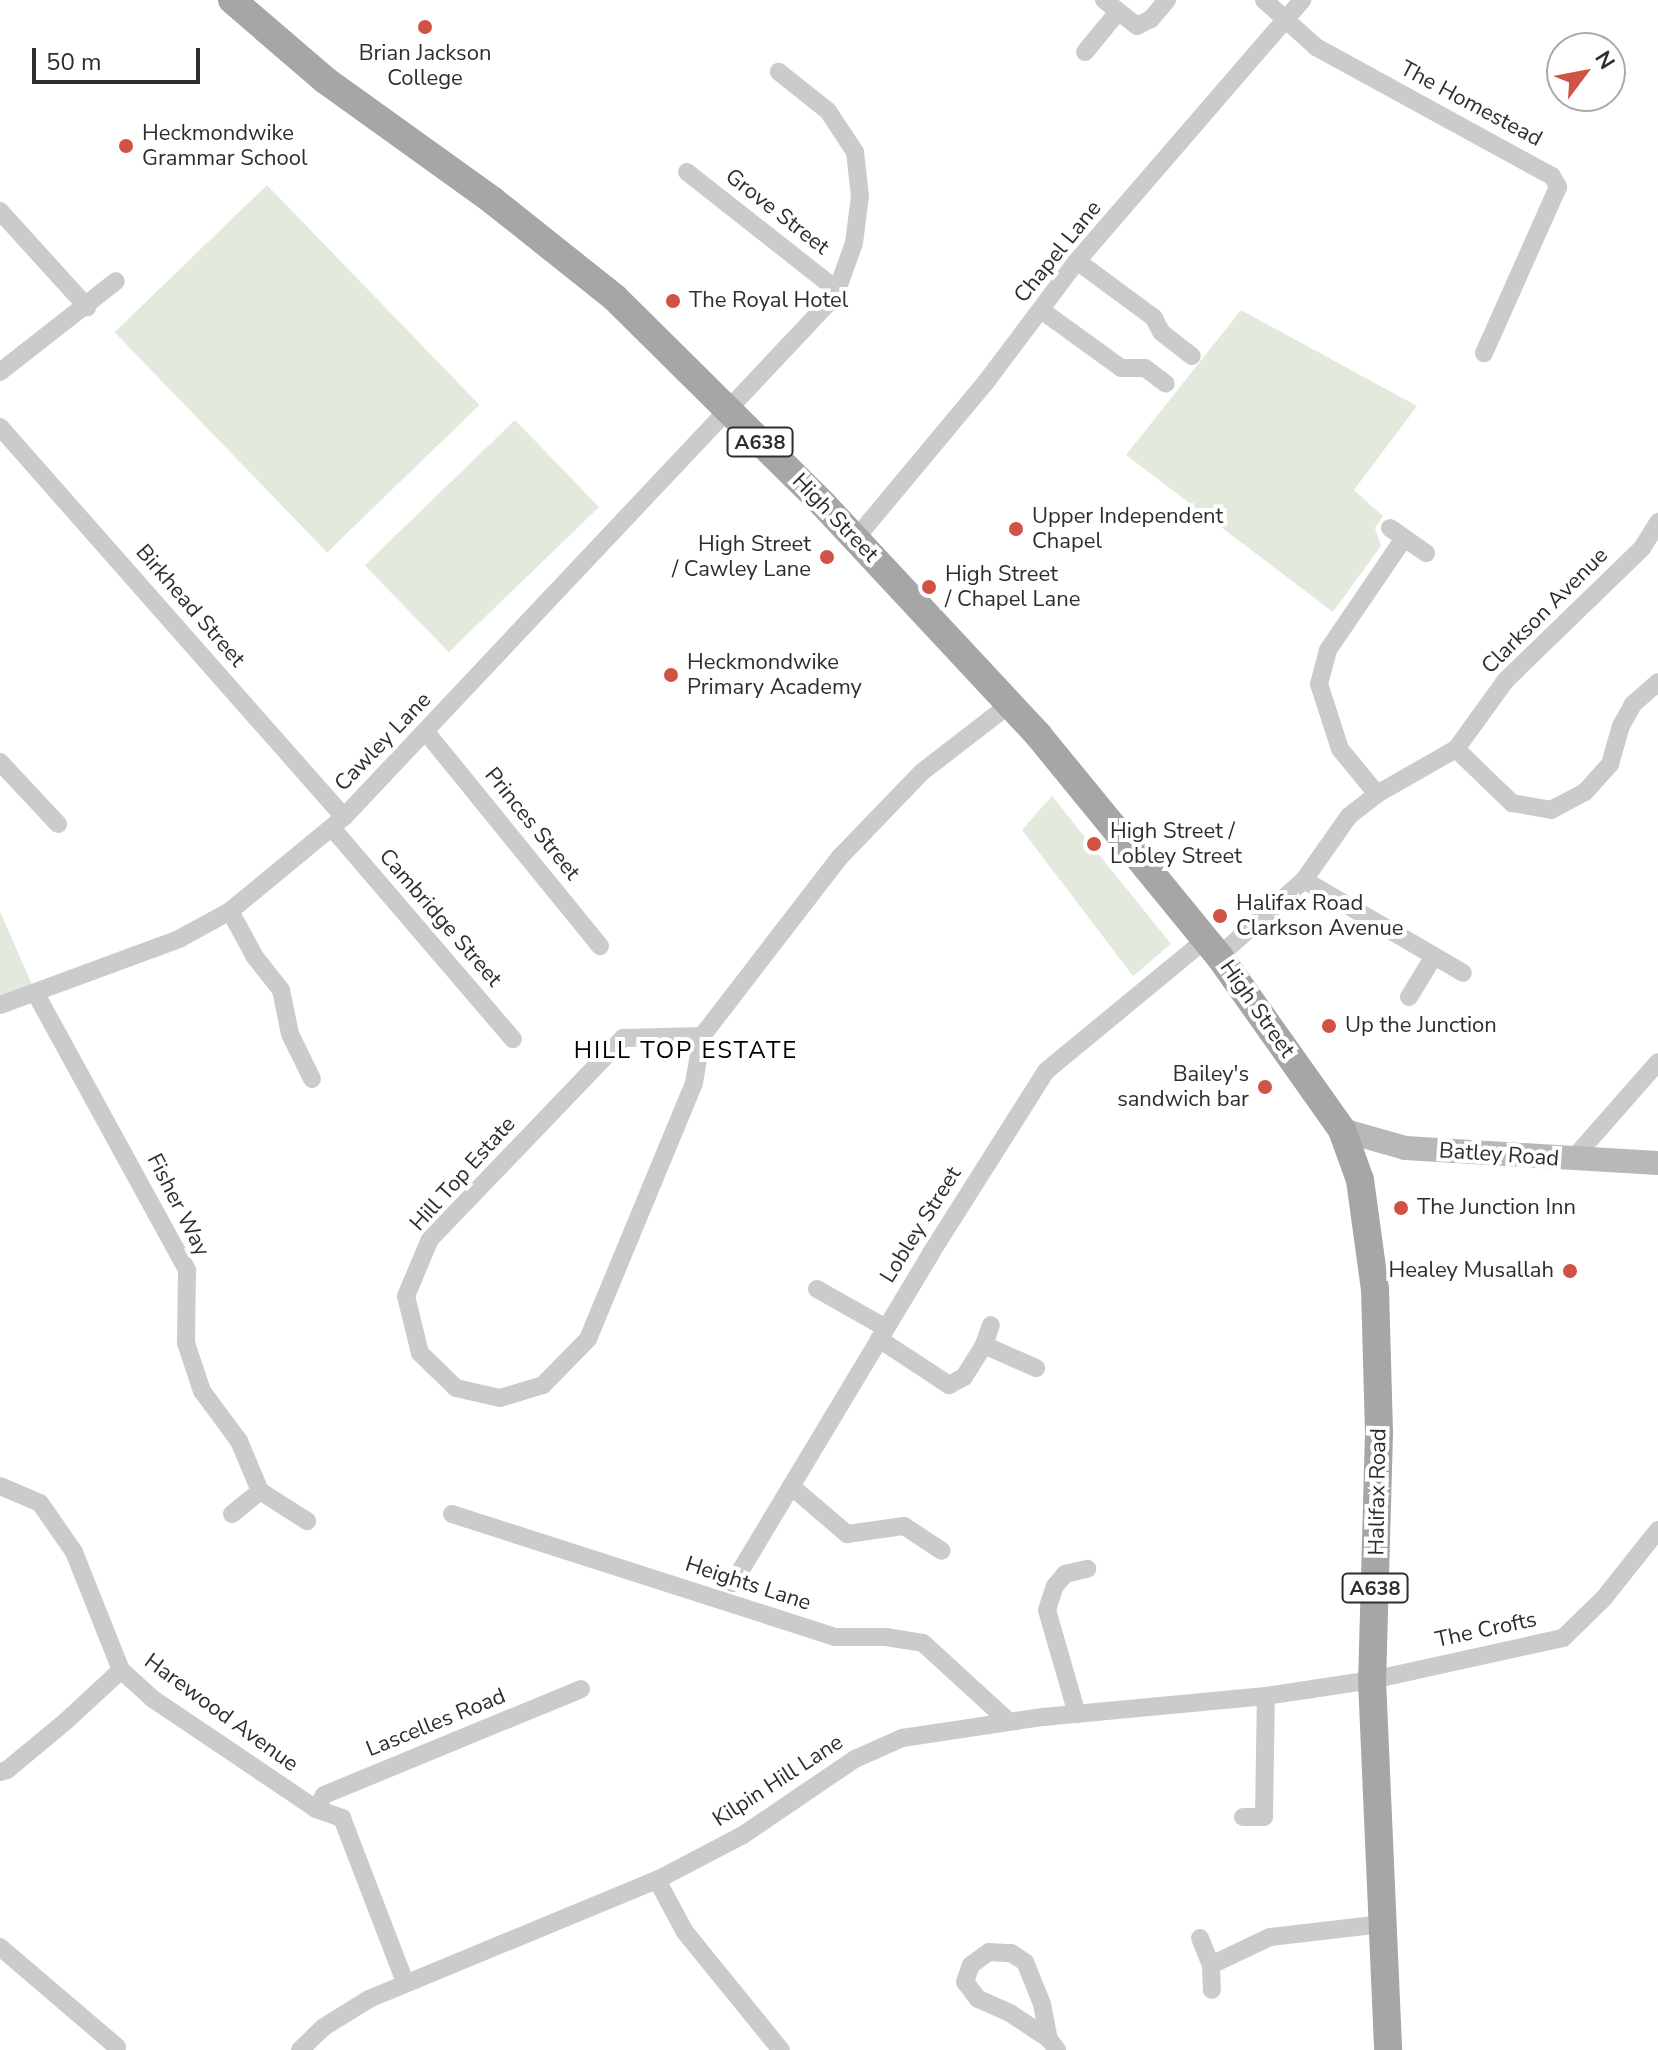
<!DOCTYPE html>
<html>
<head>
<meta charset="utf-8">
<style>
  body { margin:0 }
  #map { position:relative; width:1658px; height:2050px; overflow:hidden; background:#fff; font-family:"Nunito Sans",sans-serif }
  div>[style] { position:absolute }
  .green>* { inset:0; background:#e2eade; transform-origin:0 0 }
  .minor>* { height:18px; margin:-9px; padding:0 9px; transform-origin:9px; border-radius:9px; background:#cbcbcb }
  .secondary>* { height:24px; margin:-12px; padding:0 12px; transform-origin:12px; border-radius:12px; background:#b8b8b8 }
  .primary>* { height:28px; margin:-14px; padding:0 14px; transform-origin:14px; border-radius:14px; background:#a6a6a6 }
  .dots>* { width:22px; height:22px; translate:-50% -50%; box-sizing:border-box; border:4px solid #fff; border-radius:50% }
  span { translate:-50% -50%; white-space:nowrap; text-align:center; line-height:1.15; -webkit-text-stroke:8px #fff; paint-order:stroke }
  .shield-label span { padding:2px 6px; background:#fff; border:2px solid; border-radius:6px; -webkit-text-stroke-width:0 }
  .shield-label { font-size:20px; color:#2e2e2e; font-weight:700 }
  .poi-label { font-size:22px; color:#2e2e2e }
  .left { translate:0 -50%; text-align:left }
  .right { translate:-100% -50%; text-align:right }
  .street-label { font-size:22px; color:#2e2e2e }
  .neighbourhood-label { font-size:24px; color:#000; letter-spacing:2px }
  .north { position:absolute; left:1546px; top:32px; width:80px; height:80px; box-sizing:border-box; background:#fff; border:2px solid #ababab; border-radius:50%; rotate:58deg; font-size:22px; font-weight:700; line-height:32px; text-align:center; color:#2e2e2e }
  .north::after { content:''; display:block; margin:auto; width:28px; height:36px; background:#d05346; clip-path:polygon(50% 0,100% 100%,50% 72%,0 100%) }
  .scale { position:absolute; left:32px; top:48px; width:168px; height:36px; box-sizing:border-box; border:4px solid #2e2e2e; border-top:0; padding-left:10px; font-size:24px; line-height:28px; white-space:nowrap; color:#2e2e2e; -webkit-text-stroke:6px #fff; paint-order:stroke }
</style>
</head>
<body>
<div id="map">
  <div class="green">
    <i style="left:267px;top:185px;width:306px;height:212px;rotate:46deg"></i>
    <i style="clip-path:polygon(1241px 310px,1417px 406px,1354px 490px,1383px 516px,1375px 528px,1381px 546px,1333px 612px,1126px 455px)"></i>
    <i style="left:515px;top:420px;width:121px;height:209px;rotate:46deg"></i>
    <i style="clip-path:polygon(1052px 796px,1171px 944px,1133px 976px,1022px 830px)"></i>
    <i style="clip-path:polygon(0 911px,36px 994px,0 1005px)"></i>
  </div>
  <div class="minor">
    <i style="left:1104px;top:0;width:42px;rotate:38.2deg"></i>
    <i style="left:1137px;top:26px;width:16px;rotate:-27deg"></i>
    <i style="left:1151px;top:19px;width:25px;rotate:-50deg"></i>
    <i style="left:1264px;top:0;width:70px;rotate:42.1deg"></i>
    <i style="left:1316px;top:47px;width:269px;rotate:28.7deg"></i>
    <i style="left:1552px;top:176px;width:13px;rotate:61deg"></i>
    <i style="left:1558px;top:187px;width:182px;rotate:114deg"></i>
    <i style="left:1085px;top:52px;width:50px;rotate:-50.6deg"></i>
    <i style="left:687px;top:172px;width:191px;rotate:38.2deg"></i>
    <i style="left:0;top:211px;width:130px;rotate:47.8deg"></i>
    <i style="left:1077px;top:261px;width:96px;rotate:36.5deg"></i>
    <i style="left:1154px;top:318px;width:16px;rotate:63deg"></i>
    <i style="left:1161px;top:332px;width:39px;rotate:38deg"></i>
    <i style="left:1041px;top:310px;width:99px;rotate:35.9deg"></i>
    <i style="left:1121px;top:368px;width:24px"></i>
    <i style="left:1145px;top:368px;width:26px;rotate:37deg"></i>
    <i style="left:0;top:372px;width:147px;rotate:-38.1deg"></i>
    <i style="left:0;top:427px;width:520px;rotate:48.59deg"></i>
    <i style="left:1390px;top:528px;width:44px;rotate:34.8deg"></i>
    <i style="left:856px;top:538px;width:203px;rotate:-50.2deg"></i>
    <i style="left:986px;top:382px;width:151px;rotate:-53.1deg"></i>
    <i style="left:1077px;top:261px;width:345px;rotate:-49.2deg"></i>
    <i style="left:426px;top:732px;width:276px;rotate:50.9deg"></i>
    <i style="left:1456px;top:749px;width:78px;rotate:44deg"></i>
    <i style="left:1512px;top:803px;width:40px;rotate:10deg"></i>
    <i style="left:1551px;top:810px;width:38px;rotate:-28deg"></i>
    <i style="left:1585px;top:792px;width:38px;rotate:-48deg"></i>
    <i style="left:1610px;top:764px;width:40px;rotate:-74deg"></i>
    <i style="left:1621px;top:726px;width:25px;rotate:-61deg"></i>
    <i style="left:1633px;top:704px;width:33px;rotate:-41deg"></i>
    <i style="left:0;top:762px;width:85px;rotate:46.9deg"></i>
    <i style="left:1377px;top:794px;width:58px;rotate:-129.4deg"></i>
    <i style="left:1340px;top:749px;width:68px;rotate:-107.9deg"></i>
    <i style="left:1319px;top:684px;width:35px;rotate:-75deg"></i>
    <i style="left:1328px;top:650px;width:135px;rotate:-55.8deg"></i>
    <i style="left:332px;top:828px;width:278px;rotate:49.4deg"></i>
    <i style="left:1304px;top:880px;width:184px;rotate:30.3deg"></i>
    <i style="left:230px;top:911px;width:52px;rotate:61.5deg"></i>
    <i style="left:255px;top:957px;width:42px;rotate:51.8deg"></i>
    <i style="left:281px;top:990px;width:45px;rotate:78.4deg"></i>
    <i style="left:290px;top:1034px;width:50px;rotate:63.9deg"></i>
    <i style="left:1219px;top:956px;width:114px;rotate:-41.8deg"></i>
    <i style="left:1304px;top:880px;width:78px;rotate:-54.9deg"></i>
    <i style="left:1349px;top:816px;width:36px;rotate:-38deg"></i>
    <i style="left:1377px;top:794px;width:91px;rotate:-29.7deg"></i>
    <i style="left:1456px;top:749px;width:85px;rotate:-54.1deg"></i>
    <i style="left:1506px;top:680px;width:190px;rotate:-44.1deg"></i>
    <i style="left:1642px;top:548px;width:31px;rotate:-58deg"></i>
    <i style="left:36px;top:994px;width:315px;rotate:61.3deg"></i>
    <i style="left:187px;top:1270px;width:73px;rotate:90.8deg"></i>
    <i style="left:186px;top:1343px;width:51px;rotate:71.6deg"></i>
    <i style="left:202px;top:1391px;width:62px;rotate:53.5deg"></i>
    <i style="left:239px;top:1441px;width:54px;rotate:67.2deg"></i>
    <i style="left:1409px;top:997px;width:48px;rotate:-58.6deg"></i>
    <i style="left:0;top:1005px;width:191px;rotate:-20.2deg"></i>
    <i style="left:179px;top:939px;width:58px;rotate:-28.8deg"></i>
    <i style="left:230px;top:911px;width:148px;rotate:-39.5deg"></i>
    <i style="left:344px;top:817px;width:716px;rotate:-46.7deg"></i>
    <i style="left:835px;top:296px;width:56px;rotate:-70.3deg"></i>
    <i style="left:854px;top:243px;width:47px;rotate:-82.7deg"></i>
    <i style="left:860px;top:196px;width:44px;rotate:-96.5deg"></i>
    <i style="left:855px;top:152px;width:49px;rotate:-123.4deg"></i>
    <i style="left:828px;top:111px;width:63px;rotate:-141.5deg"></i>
    <i style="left:702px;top:1036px;width:79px;rotate:178.5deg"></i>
    <i style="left:623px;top:1038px;width:279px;rotate:133.8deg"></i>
    <i style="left:430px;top:1239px;width:62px;rotate:112.8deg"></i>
    <i style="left:406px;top:1296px;width:59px;rotate:76.2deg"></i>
    <i style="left:420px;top:1353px;width:50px;rotate:44.2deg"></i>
    <i style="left:456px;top:1388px;width:45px;rotate:12.8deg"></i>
    <i style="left:500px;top:1398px;width:45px;rotate:-16.8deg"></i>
    <i style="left:543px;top:1385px;width:64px;rotate:-45.6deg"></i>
    <i style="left:588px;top:1339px;width:277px;rotate:-67.5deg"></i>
    <i style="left:694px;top:1083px;width:48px;rotate:-80.3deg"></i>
    <i style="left:702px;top:1036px;width:226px;rotate:-52.4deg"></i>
    <i style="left:840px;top:857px;width:118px;rotate:-46deg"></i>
    <i style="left:922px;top:772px;width:111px;rotate:-37.7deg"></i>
    <i style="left:1572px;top:1160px;width:130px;rotate:-48.7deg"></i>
    <i style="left:817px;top:1289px;width:79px;rotate:29.5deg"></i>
    <i style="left:879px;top:1339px;width:84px;rotate:33.3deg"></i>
    <i style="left:949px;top:1385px;width:17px;rotate:-28deg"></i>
    <i style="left:964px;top:1377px;width:38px;rotate:-58deg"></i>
    <i style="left:984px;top:1345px;width:21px;rotate:-71deg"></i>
    <i style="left:984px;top:1345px;width:57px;rotate:23.9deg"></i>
    <i style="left:0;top:1486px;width:43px;rotate:23deg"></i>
    <i style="left:40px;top:1503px;width:60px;rotate:55.2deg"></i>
    <i style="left:74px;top:1552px;width:127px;rotate:68.3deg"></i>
    <i style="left:121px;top:1670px;width:43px;rotate:42.2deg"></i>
    <i style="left:153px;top:1699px;width:197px;rotate:34deg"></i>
    <i style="left:316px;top:1809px;width:28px;rotate:19deg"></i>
    <i style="left:342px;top:1818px;width:176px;rotate:69deg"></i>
    <i style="left:791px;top:1486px;width:74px;rotate:40.6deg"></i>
    <i style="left:847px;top:1534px;width:58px;rotate:-8deg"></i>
    <i style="left:904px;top:1526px;width:45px;rotate:33.3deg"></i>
    <i style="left:232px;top:1514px;width:36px;rotate:-39deg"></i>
    <i style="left:260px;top:1491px;width:56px;rotate:32.6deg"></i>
    <i style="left:452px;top:1514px;width:402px;rotate:17.8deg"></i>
    <i style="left:835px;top:1637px;width:51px"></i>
    <i style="left:886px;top:1637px;width:37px;rotate:9deg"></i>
    <i style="left:923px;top:1643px;width:115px;rotate:42.5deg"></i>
    <i style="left:733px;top:1583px;width:385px;rotate:-59deg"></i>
    <i style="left:931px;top:1253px;width:215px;rotate:-57.7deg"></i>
    <i style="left:1046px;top:1071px;width:207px;rotate:-39.5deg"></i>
    <i style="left:1077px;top:1714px;width:108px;rotate:-106.1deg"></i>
    <i style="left:1047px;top:1610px;width:25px;rotate:-72deg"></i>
    <i style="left:1055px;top:1586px;width:16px;rotate:-50deg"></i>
    <i style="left:1065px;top:1574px;width:23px;rotate:-13deg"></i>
    <i style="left:0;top:1772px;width:7px;rotate:-16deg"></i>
    <i style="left:7px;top:1770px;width:77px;rotate:-39.7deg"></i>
    <i style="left:66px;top:1721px;width:75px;rotate:-42.8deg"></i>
    <i style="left:316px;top:1809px;width:16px;rotate:-60deg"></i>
    <i style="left:324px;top:1795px;width:278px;rotate:-22.4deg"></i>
    <i style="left:1243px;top:1817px;width:21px"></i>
    <i style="left:1264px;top:1817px;width:121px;rotate:-89.1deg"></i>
    <i style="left:657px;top:1880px;width:59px;rotate:61.7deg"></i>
    <i style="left:685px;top:1932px;width:152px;rotate:50.9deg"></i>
    <i style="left:1200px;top:1938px;width:29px;rotate:68deg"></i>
    <i style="left:1211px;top:1965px;width:25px;rotate:88deg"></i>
    <i style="left:0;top:1947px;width:154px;rotate:40.5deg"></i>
    <i style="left:1211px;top:1965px;width:65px;rotate:-25.4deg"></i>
    <i style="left:1270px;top:1937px;width:113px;rotate:-6.6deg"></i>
    <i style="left:1049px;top:2039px;width:47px;rotate:-146.3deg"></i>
    <i style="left:1010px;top:2013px;width:35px;rotate:-156deg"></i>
    <i style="left:978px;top:1999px;width:21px;rotate:-127deg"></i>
    <i style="left:965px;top:1982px;width:18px;rotate:-71deg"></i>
    <i style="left:971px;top:1965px;width:22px;rotate:-36deg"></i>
    <i style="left:989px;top:1952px;width:22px;rotate:3deg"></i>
    <i style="left:1011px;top:1953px;width:17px;rotate:33deg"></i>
    <i style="left:1025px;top:1962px;width:45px;rotate:68deg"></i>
    <i style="left:1042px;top:2004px;width:36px;rotate:79deg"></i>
    <i style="left:1049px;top:2039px;width:14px;rotate:54deg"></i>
    <i style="left:300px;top:2050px;width:33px;rotate:-44deg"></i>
    <i style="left:324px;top:2027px;width:53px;rotate:-31.9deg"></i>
    <i style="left:369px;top:1999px;width:312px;rotate:-22.5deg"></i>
    <i style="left:657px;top:1880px;width:97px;rotate:-27.6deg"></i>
    <i style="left:743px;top:1835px;width:135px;rotate:-34.2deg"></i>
    <i style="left:855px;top:1759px;width:51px;rotate:-24.1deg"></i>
    <i style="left:902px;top:1738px;width:143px;rotate:-8.5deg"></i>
    <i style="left:1043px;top:1717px;width:224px;rotate:-5.4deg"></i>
    <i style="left:1266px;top:1696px;width:107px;rotate:-8.6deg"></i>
    <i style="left:1372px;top:1680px;width:196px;rotate:-12.4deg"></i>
    <i style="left:1563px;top:1638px;width:57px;rotate:-44.3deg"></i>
    <i style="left:1604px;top:1598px;width:87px;rotate:-51.5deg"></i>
  </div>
  <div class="secondary">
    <i style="left:1342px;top:1130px;width:66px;rotate:15.9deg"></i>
    <i style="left:1405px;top:1148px;width:253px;rotate:3.4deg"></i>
  </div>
  <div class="primary">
    <i style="left:232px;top:0;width:123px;rotate:40.7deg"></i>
    <i style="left:325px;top:80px;width:206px;rotate:35.7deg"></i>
    <i style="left:492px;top:200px;width:157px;rotate:38.5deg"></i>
    <i style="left:615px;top:298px;width:293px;rotate:44.7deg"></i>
    <i style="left:823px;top:504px;width:317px;rotate:47deg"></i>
    <i style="left:1039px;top:736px;width:284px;rotate:50.7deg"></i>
    <i style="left:1219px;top:956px;width:213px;rotate:54.7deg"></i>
    <i style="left:1342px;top:1130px;width:53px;rotate:70.2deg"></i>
    <i style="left:1360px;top:1180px;width:110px;rotate:82.2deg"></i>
    <i style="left:1375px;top:1289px;width:144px;rotate:88.4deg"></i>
    <i style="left:1379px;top:1433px;width:247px;rotate:91.6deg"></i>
    <i style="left:1372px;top:1680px;width:370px;rotate:87.5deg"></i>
  </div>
  <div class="dots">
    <i style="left:425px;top:27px;background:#d05346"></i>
    <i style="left:126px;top:146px;background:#d05346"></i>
    <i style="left:673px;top:301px;background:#d05346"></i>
    <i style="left:1016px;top:529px;background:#d05346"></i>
    <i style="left:827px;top:557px;background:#d05346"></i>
    <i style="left:929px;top:587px;background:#d05346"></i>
    <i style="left:671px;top:675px;background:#d05346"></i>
    <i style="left:1094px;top:844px;background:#d05346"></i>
    <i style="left:1220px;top:916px;background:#d05346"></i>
    <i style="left:1329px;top:1026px;background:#d05346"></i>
    <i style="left:1265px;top:1087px;background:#d05346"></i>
    <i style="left:1401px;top:1208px;background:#d05346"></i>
    <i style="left:1570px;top:1271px;background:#d05346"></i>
  </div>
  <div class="shield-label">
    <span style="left:760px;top:442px">A638</span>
    <span style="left:1375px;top:1588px">A638</span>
  </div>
  <div class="poi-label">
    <span style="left:425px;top:66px">Brian Jackson<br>College</span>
    <span class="left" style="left:142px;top:146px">Heckmondwike<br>Grammar School</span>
    <span class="left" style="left:689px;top:301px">The Royal Hotel</span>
    <span class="left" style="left:1032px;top:529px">Upper Independent<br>Chapel</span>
    <span class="right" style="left:811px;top:557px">High Street<br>/ Cawley Lane</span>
    <span class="left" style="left:945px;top:587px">High Street<br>/ Chapel Lane</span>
    <span class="left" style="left:687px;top:675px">Heckmondwike<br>Primary Academy</span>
    <span class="left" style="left:1110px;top:844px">High Street /<br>Lobley Street</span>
    <span class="left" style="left:1236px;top:916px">Halifax Road<br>Clarkson Avenue</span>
    <span class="left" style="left:1345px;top:1026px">Up the Junction</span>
    <span class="right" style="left:1249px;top:1087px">Bailey's<br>sandwich bar</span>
    <span class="left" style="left:1417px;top:1208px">The Junction Inn</span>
    <span class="right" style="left:1554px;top:1271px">Healey Musallah</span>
  </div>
  <div class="street-label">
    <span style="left:1471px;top:104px;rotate:28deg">The Homestead</span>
    <span style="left:777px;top:212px;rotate:38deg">Grove Street</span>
    <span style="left:1058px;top:252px;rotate:-51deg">Chapel Lane</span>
    <span style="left:835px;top:518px;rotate:46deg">High Street</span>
    <span style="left:190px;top:606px;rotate:49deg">Birkhead Street</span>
    <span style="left:1545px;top:611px;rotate:-45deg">Clarkson Avenue</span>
    <span style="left:383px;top:742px;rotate:-46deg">Cawley Lane</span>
    <span style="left:532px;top:824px;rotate:51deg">Princes Street</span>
    <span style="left:440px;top:918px;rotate:49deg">Cambridge Street</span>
    <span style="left:1257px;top:1009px;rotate:55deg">High Street</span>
    <span style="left:1499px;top:1155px;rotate:4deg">Batley Road</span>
    <span style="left:463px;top:1174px;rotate:-48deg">Hill Top Estate</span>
    <span style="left:178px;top:1205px;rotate:63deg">Fisher Way</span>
    <span style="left:921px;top:1225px;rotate:-58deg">Lobley Street</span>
    <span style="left:1378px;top:1492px;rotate:-89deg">Halifax Road</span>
    <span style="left:748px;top:1584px;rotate:18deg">Heights Lane</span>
    <span style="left:1486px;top:1630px;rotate:-12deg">The Crofts</span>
    <span style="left:221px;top:1713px;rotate:36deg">Harewood Avenue</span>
    <span style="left:436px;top:1723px;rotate:-22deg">Lascelles Road</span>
    <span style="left:778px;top:1781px;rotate:-33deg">Kilpin Hill Lane</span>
  </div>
  <div class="neighbourhood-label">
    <span style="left:686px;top:1051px">HILL TOP ESTATE</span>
  </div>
  <div class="north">N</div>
  <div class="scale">50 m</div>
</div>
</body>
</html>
